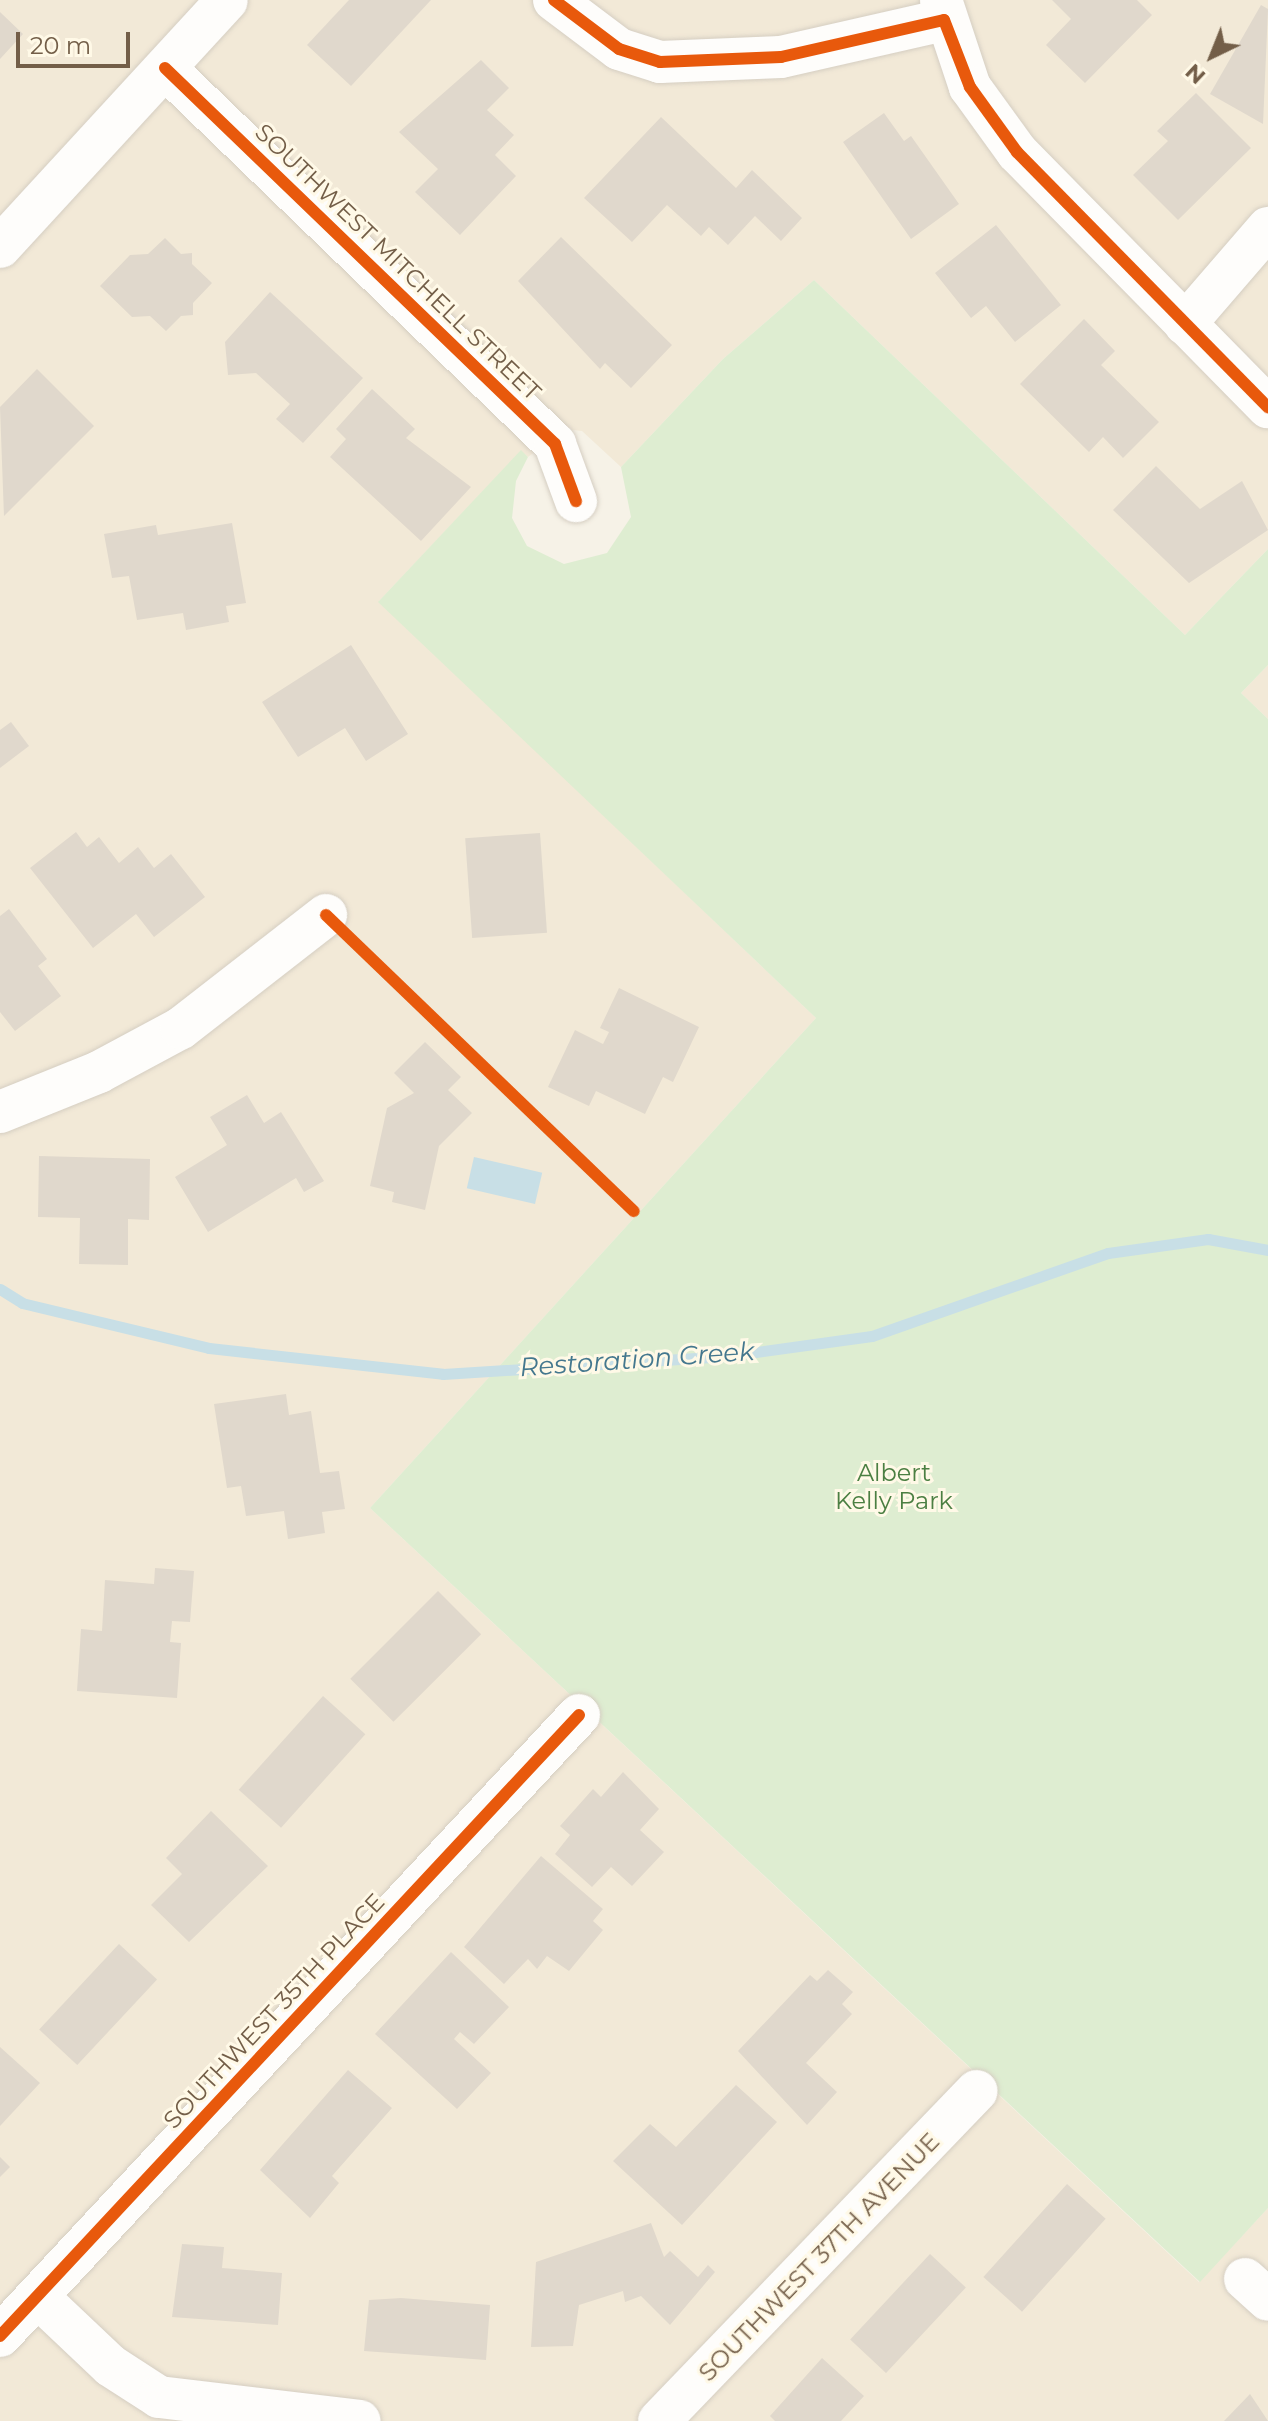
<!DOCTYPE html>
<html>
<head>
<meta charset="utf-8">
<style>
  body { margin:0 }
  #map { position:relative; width:1268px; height:2421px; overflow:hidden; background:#f6f2e7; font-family:Montserrat,sans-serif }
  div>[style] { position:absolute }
  .residential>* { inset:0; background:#f2e9d7 }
  .green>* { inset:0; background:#deedd1 }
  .water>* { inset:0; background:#c8dfe6; transform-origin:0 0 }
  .stream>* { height:11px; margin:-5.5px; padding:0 5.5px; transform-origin:5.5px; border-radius:5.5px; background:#c8dfe6 }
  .building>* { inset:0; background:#e0d8cc; transform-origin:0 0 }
  .roads { filter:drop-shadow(0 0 2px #d5cec2) drop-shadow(0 0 2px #d5cec2) }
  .minor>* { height:42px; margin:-21px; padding:0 21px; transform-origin:21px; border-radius:21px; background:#fefdfb }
  .cycleway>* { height:12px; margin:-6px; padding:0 6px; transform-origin:6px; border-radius:6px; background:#e8590c }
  span { translate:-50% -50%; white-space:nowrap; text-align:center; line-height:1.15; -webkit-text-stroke:6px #fff9e7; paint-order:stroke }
  .street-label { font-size:24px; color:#735e48 }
  .park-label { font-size:24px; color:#4b7f42 }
  .water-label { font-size:26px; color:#44778e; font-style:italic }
  .north { position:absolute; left:1172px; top:16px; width:80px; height:80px; -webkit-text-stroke:6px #fff9e7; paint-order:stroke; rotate:223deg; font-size:22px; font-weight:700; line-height:32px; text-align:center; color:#735e48 }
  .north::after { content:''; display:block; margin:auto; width:28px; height:36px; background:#735e48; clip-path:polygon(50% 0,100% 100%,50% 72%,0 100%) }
  .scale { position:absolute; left:16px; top:32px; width:114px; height:36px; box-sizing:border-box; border:4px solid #735e48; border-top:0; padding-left:10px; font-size:24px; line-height:28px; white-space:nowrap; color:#735e48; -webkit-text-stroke:6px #fff9e7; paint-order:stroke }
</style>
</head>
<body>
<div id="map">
  <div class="residential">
    <i style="clip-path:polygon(0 0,1268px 0,1268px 549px,1185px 635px,814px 280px,723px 359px,621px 467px,582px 431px,564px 429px,528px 457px,521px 451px,379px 601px,816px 1018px,370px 1508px,1199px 2282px,1268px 2208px,1268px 2421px,0 2421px)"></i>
    <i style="clip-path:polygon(1268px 665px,1268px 719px,1241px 693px)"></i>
  </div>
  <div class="green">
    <i style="clip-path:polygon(814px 280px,1185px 635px,1268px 549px,1268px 665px,1241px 693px,1268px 719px,1268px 2208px,1200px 2282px,370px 1508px,816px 1018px,378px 602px,521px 450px,528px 457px,516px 481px,512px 518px,527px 546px,564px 564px,607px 553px,631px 517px,621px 467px,723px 359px)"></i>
  </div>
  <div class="water">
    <i style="left:474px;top:1157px;width:70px;height:32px;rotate:13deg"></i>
  </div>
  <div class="stream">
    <i style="left:0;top:1289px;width:26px;rotate:32deg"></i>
    <i style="left:22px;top:1303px;width:192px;rotate:13.5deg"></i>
    <i style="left:209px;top:1348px;width:235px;rotate:6.3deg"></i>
    <i style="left:443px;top:1374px;width:285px;rotate:-3.6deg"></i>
    <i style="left:727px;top:1356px;width:146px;rotate:-7.9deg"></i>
    <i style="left:872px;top:1336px;width:250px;rotate:-19.4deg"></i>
    <i style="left:1108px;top:1253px;width:101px;rotate:-8deg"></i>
    <i style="left:1208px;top:1239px;width:61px;rotate:10.4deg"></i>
  </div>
  <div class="building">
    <i style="clip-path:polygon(349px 0,431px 0,351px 86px,307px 45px)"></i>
    <i style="clip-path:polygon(1052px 0,1137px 0,1152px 15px,1085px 83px,1046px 45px,1071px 19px)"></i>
    <i style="clip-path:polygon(1261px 5px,1268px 9px,1263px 124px,1210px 94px)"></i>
    <i style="clip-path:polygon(0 12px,23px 34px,0 59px)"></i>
    <i style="clip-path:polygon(481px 60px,509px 88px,487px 110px,514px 135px,495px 155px,516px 176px,460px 235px,415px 192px,438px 169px,399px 132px)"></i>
    <i style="clip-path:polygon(1196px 93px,1251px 148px,1178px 220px,1133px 175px,1168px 141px,1157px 131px)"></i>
    <i style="clip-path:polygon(884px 113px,904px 141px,911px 136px,959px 204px,911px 239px,843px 142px)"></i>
    <i style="clip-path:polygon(661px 117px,736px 188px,752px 170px,802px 218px,781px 241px,755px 216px,728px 245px,709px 227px,701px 236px,667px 205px,632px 242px,584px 198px)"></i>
    <i style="clip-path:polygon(996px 225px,1061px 305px,1015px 342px,986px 306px,971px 318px,935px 273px)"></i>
    <i style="clip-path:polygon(561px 237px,672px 345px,631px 388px,605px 363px,600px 369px,518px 281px)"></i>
    <i style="clip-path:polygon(165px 238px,181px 254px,192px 253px,192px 264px,212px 283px,193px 303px,193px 315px,181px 316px,166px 331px,150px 316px,132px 317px,100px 286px,130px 255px,148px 254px)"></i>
    <i style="clip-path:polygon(270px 292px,363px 378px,303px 443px,276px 419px,290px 404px,256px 373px,228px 375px,225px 342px)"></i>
    <i style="clip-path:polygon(1084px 319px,1115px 351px,1101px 365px,1159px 422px,1123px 458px,1103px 437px,1089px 452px,1020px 384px)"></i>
    <i style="clip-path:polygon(37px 369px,94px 426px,4px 516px,0 407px)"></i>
    <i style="clip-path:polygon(372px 389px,415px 429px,406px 438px,471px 487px,421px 541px,330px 457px,346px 439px,336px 429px)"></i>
    <i style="clip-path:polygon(1156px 466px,1200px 509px,1242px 481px,1268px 530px,1189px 583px,1113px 510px)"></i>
    <i style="clip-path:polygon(232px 523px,246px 603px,226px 606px,229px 622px,186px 630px,183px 613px,137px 620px,129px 576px,112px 578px,104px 534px,156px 525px,158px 535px)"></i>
    <i style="clip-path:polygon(351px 645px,408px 734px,366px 761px,345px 728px,298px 757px,262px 702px)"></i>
    <i style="clip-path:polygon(11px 722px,29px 746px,0 768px,0 730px)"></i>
    <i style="clip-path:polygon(76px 832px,87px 847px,99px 837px,119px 863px,138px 847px,154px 868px,171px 854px,205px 897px,154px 937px,136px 914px,93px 948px,30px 868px)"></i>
    <i style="left:540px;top:833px;width:100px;height:75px;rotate:86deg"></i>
    <i style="clip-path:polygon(9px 909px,47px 959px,38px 966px,61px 996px,15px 1031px,0 1012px,0 916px)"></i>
    <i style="clip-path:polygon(619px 988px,699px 1027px,673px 1082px,663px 1077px,645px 1114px,596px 1091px,589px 1106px,548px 1087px,575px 1030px,603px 1044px,609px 1032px,600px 1028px)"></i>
    <i style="clip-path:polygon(425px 1042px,461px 1077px,448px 1090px,472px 1113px,439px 1146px,425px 1210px,392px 1202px,394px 1192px,370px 1186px,387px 1108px,414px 1093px,394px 1073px)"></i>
    <i style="clip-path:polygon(247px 1095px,264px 1123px,281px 1112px,324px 1181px,304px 1192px,296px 1178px,208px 1232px,175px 1177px,227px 1145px,210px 1117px)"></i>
    <i style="clip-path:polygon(39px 1156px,150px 1159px,149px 1220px,128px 1219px,128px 1265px,79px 1264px,80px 1218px,38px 1217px)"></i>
    <i style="clip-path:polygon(286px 1394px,289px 1415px,311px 1411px,320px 1473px,339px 1471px,345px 1509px,322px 1512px,325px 1533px,288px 1539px,284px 1511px,246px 1516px,241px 1486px,227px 1488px,214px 1404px)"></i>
    <i style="clip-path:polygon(155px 1568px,194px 1571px,190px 1622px,172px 1621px,170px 1642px,181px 1643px,177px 1698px,77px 1691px,81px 1629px,102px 1631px,105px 1580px,154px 1584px)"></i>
    <i style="left:438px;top:1591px;width:61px;height:124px;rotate:45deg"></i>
    <i style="left:323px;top:1696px;width:57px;height:126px;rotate:42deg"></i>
    <i style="clip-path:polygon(623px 1772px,659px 1809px,640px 1830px,664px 1852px,632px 1886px,611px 1867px,592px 1887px,555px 1854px,570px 1835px,560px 1826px,593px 1789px,601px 1797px)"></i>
    <i style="clip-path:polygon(211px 1811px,268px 1866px,189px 1942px,151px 1905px,182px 1874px,166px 1858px)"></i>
    <i style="clip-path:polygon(541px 1856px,603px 1909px,593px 1921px,603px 1930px,569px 1971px,547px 1956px,537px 1969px,528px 1959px,504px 1984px,464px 1947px)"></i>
    <i style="left:119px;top:1944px;width:52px;height:117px;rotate:43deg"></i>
    <i style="clip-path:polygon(451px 1952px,509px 2007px,474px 2044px,460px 2032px,454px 2039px,491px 2073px,457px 2109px,375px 2034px)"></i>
    <i style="clip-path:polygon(828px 1970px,853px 1992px,842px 2004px,852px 2014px,806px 2063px,837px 2092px,807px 2125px,738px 2051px,810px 1975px,817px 1981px)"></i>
    <i style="clip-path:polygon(0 2047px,40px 2083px,0 2126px)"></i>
    <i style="clip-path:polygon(348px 2070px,392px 2108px,332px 2176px,339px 2183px,310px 2218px,260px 2170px)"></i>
    <i style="clip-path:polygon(736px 2085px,777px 2122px,682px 2225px,613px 2161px,650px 2124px,676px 2147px)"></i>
    <i style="clip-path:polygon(0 2157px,10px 2167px,0 2177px)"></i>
    <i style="left:1067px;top:2184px;width:52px;height:125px;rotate:42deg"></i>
    <i style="clip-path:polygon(651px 2223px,664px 2257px,670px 2251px,698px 2277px,708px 2265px,715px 2272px,670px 2325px,641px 2296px,625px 2302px,623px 2291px,579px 2305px,573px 2346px,531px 2347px,536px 2262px)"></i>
    <i style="clip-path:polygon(182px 2244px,224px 2247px,222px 2268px,282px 2273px,278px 2325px,172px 2317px)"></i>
    <i style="left:930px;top:2254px;width:49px;height:117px;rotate:43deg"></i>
    <i style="clip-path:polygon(401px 2298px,490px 2305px,486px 2360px,364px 2351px,369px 2300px)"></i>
    <i style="clip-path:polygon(822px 2358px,864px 2396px,841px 2421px,775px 2421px,770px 2416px)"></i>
    <i style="clip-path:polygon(1250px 2394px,1268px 2421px,1224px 2421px)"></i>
  </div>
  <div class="roads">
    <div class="minor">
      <i style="left:554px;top:0;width:81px;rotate:37deg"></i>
      <i style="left:619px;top:49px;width:43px;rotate:17.6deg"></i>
      <i style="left:660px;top:62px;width:121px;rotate:-2.4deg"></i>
      <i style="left:781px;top:57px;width:167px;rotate:-12.8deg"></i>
      <i style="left:941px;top:0;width:92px;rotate:71.6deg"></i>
      <i style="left:970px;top:87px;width:80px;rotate:54.1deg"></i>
      <i style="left:1017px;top:152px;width:358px;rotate:45.5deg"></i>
      <i style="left:165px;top:68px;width:542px;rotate:43.95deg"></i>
      <i style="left:555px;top:444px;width:61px;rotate:69.8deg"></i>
      <i style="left:0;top:247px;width:335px;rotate:-47.4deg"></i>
      <i style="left:1185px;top:324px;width:127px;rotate:-49.2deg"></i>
      <i style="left:0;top:1112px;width:107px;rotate:-22deg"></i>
      <i style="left:99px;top:1072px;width:93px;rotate:-28.2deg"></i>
      <i style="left:181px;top:1028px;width:184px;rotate:-37.9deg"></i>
      <i style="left:1245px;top:2279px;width:31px;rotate:42deg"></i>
      <i style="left:38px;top:2297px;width:100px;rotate:43.4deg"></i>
      <i style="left:111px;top:2366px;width:57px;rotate:32.9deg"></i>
      <i style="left:159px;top:2397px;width:202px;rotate:6.8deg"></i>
      <i style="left:0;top:2336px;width:849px;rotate:-47deg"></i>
      <i style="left:659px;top:2421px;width:458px;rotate:-46.1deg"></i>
    </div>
  </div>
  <div class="cycleway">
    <i style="left:554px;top:0;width:81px;rotate:37deg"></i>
    <i style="left:619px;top:49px;width:43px;rotate:17.6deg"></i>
    <i style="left:660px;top:62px;width:121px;rotate:-2.4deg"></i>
    <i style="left:781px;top:57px;width:167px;rotate:-12.8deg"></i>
    <i style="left:944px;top:20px;width:72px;rotate:68.8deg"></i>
    <i style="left:970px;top:87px;width:80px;rotate:54.1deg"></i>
    <i style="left:1017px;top:152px;width:358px;rotate:45.5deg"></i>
    <i style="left:165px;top:68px;width:542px;rotate:43.95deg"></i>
    <i style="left:555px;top:444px;width:61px;rotate:69.8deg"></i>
    <i style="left:326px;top:915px;width:427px;rotate:43.9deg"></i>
    <i style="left:0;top:2336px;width:849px;rotate:-47deg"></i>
  </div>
  <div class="street-label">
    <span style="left:398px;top:262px;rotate:44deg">SOUTHWEST MITCHELL STREET</span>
    <span style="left:274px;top:2011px;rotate:-47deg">SOUTHWEST 35TH PLACE</span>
    <span style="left:819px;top:2257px;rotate:-46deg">SOUTHWEST 37TH AVENUE</span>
  </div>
  <div class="park-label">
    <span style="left:894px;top:1487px">Albert<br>Kelly Park</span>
  </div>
  <div class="water-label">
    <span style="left:637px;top:1360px;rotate:-4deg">Restoration Creek</span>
  </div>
  <div class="north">N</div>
  <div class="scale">20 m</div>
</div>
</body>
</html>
